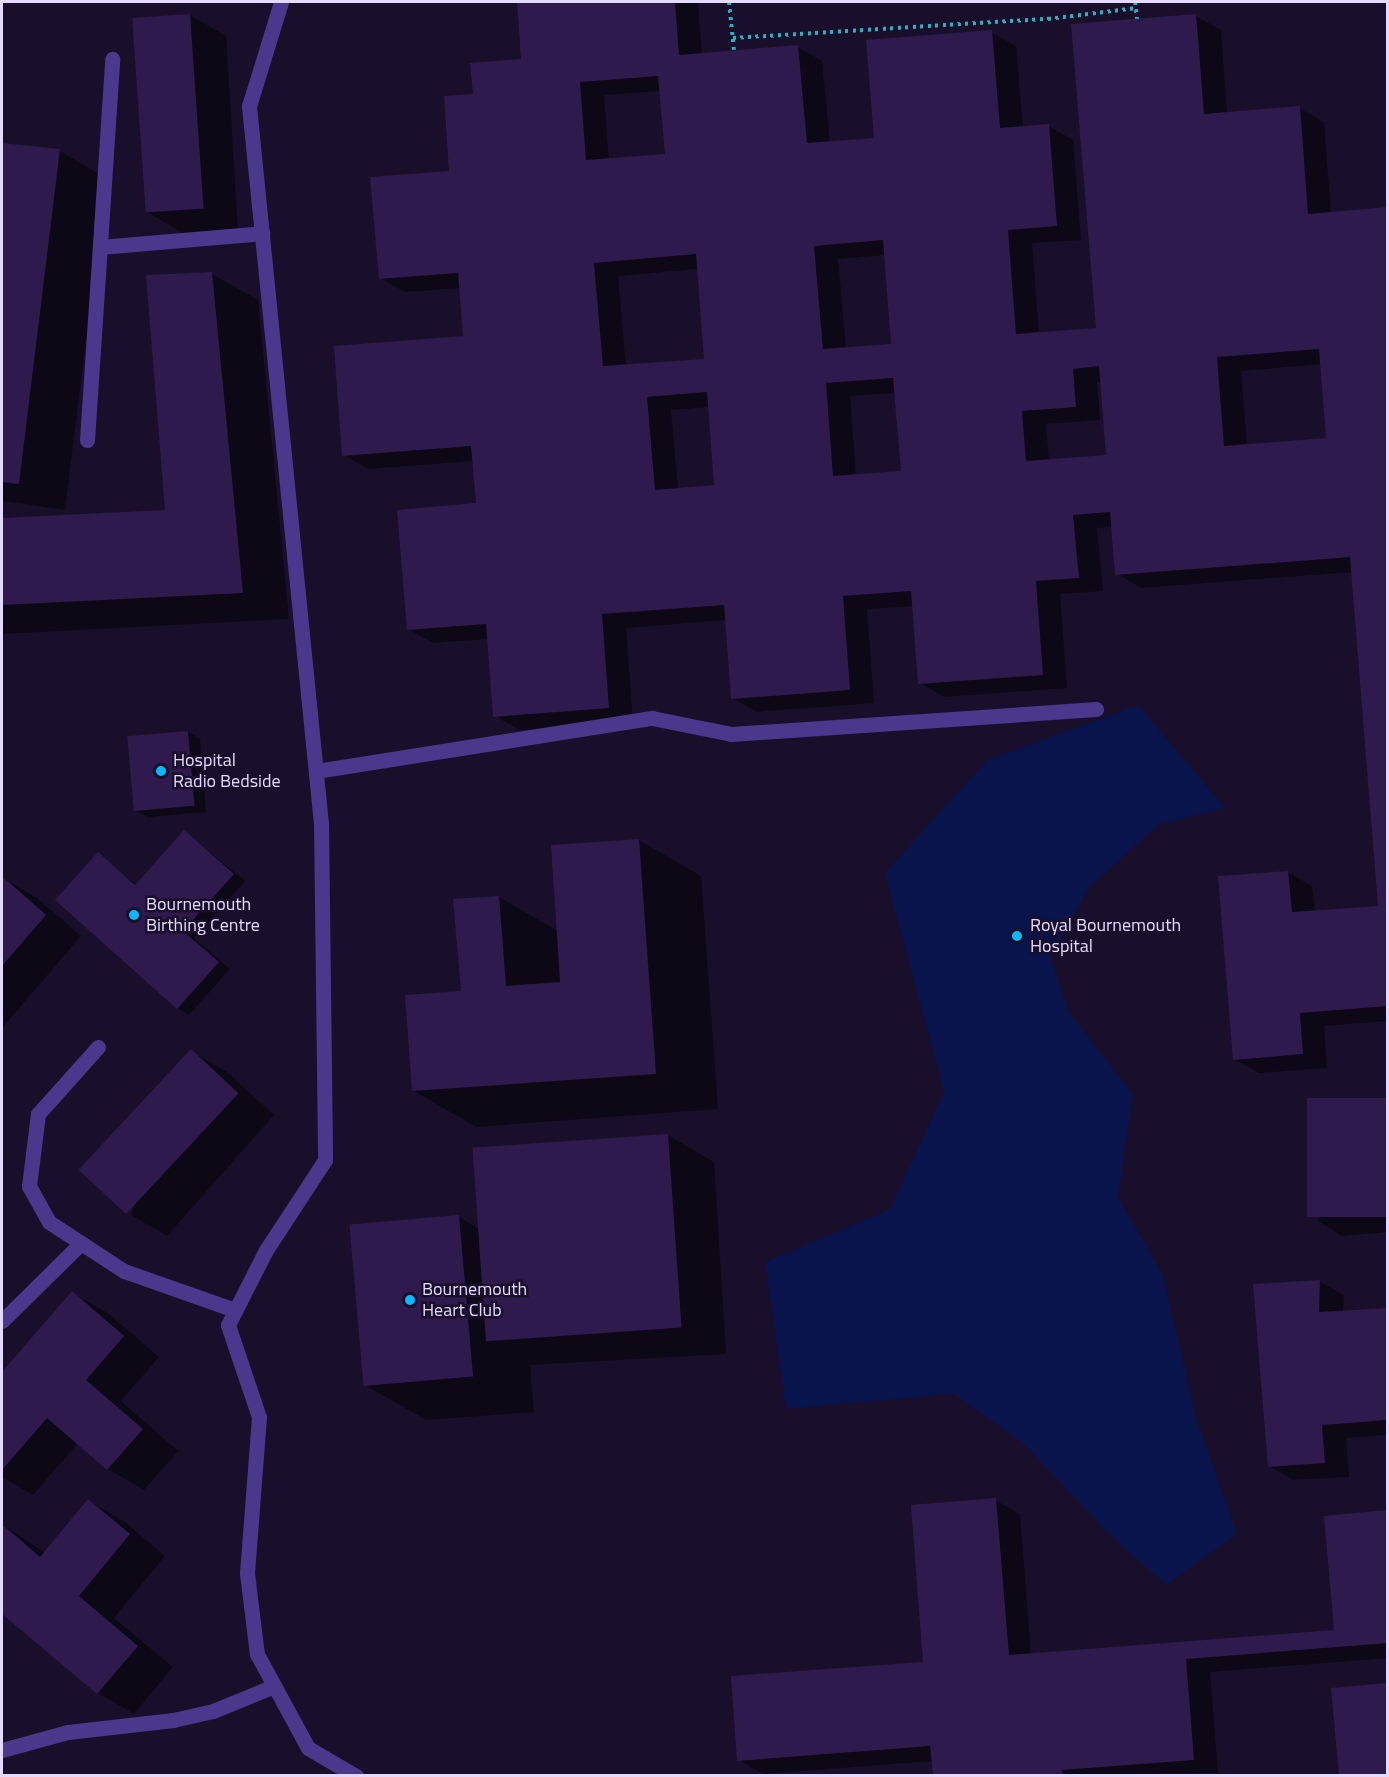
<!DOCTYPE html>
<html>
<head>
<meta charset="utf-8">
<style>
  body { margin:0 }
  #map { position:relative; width:1389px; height:1777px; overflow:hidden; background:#190f2a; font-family:"Titillium Web",sans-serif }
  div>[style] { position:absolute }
  .water>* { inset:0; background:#08144b }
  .shadow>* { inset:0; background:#0007 }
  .building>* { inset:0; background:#2e1a4d; transform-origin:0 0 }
  .path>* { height:4px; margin-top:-2px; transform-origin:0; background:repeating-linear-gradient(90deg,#29b0c3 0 3px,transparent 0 7.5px) }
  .service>* { height:15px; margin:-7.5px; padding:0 7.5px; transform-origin:7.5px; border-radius:7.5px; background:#4a388c }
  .dots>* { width:16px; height:16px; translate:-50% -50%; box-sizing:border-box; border:3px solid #190f2a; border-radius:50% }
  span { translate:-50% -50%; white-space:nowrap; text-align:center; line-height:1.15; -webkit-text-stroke:5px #190f2a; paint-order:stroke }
  .poi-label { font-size:18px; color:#e4d9ff }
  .left { translate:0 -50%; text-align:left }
  .frame { position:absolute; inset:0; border:3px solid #e4d9ff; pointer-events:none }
</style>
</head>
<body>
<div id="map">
  <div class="water">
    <i style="clip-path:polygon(1138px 705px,1225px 808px,1158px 825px,1088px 889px,1051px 958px,1068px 1011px,1133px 1095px,1118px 1197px,1163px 1275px,1197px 1421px,1237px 1534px,1166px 1585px,1109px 1534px,1024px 1444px,954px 1394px,786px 1409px,765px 1262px,890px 1209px,944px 1092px,885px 873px,987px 760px)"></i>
  </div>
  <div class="shadow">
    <i style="clip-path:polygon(evenodd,518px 2px,698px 2px,702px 54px,798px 47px,822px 61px,830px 143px,876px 139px,991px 32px,1016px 46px,1023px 128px,1049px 126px,1073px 140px,1081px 240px,1032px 243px,1039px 334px,1098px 329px,1196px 16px,1221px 30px,1227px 113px,1299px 108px,1324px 122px,1331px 213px,1388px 209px,1388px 1021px,1324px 1026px,1327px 1068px,1259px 1073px,1234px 1059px,1288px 872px,1312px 886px,1315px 912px,1380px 907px,1353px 572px,1141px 588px,1117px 574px,1113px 527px,1097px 528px,1103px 591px,1060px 594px,1067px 688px,944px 697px,920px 683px,913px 606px,867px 609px,874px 703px,757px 712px,732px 698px,726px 620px,626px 628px,633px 722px,519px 730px,495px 716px,488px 639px,433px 643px,408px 629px,478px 505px,474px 461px,368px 469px,344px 455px,464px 337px,460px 288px,405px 292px,380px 278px,451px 172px,474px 95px,523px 60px,518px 2px,661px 91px,666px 155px,609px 160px,604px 95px,661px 91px,518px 2px,885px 255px,893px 345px,846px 349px,838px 259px,885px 255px,518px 2px,698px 269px,706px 360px,626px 366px,618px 276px,698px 269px,518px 2px,1322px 364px,1328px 439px,1247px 445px,1241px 371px,1322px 364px,518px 2px,1097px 382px,1102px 382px,1108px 456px,1049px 461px,1046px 424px,1100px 420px,1097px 382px,518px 2px,896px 393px,903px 472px,856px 476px,850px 396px,896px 393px,518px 2px,709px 407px,716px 487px,678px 489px,671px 410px,709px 407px)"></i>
    <i style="clip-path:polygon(190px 15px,226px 36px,238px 229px,183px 233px,147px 212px)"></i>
    <i style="clip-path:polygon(2px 145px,60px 151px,106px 178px,65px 510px,2px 501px)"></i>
    <i style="clip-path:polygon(212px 274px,258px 300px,289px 619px,2px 634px,2px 520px,166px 511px)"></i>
    <i style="clip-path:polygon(188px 732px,200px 739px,206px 812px,148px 817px,136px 811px)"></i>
    <i style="clip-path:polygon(184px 831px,245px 881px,194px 938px,230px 969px,189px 1015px,177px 1008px,98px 854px,137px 885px)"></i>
    <i style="clip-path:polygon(639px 840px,701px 876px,718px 1109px,476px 1127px,414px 1091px,462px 993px,455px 901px,499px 897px,558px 931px)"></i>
    <i style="clip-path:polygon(2px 877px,37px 898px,81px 936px,2px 1028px)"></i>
    <i style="clip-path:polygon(191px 1051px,227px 1072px,274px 1115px,167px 1236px,131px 1215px)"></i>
    <i style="clip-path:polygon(1388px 1099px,1388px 1232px,1342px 1236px,1318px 1221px)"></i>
    <i style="clip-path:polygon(668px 1135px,714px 1162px,726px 1354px,530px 1365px,534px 1412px,426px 1420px,363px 1384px,459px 1217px,479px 1229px)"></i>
    <i style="clip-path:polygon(1319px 1281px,1344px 1295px,1343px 1312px,1388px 1310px,1388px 1435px,1346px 1438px,1349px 1477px,1293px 1480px,1269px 1466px)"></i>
    <i style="clip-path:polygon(72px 1293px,108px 1313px,159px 1357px,121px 1401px,178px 1451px,144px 1490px,108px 1469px,78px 1443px,33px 1495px,2px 1477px,2px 1375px)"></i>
    <i style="clip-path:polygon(995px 1500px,1020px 1514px,1031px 1655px,1336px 1632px,1388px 1511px,1388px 1658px,1210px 1672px,1218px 1773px,934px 1776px,933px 1761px,763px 1774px,739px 1760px,925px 1663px)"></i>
    <i style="clip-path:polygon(89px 1501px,125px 1522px,165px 1556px,114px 1618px,173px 1667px,134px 1714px,98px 1693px,2px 1612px,2px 1524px,45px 1553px)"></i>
  </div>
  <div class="building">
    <i style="clip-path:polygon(evenodd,517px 2px,675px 2px,679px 55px,798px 45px,807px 143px,874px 138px,866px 40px,992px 30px,1000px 128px,1049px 124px,1057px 226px,1008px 230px,1016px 334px,1096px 328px,1071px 24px,1196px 14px,1204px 114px,1300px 106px,1308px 214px,1388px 207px,1388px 1006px,1300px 1013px,1303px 1054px,1233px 1060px,1218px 876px,1288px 871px,1292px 912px,1378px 906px,1350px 557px,1115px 575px,1110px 512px,1073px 515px,1079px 578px,1036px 581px,1043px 675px,918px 684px,911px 591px,843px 596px,850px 690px,731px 699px,724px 605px,602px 614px,609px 708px,493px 717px,486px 624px,407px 630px,397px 510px,476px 503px,471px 446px,342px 456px,334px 346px,463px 336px,458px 273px,379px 279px,370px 177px,449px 171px,444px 96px,473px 94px,470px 63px,521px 59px,517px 2px,658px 76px,665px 154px,586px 160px,580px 82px,658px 76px,517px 2px,883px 240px,891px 344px,823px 349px,814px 246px,883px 240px,517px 2px,696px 254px,704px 359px,603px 366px,594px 263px,696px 254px,517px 2px,1319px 349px,1326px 438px,1224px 446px,1217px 357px,1319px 349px,517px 2px,1099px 366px,1106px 455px,1026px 461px,1022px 411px,1076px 407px,1073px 369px,1099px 366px,517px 2px,893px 378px,901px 471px,833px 476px,826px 383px,893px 378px,517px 2px,707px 392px,714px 485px,655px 490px,647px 397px,707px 392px)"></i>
    <i style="left:190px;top:14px;width:195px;height:58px;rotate:86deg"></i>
    <i style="clip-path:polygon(2px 143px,60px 149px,19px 484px,2px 482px)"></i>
    <i style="clip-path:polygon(212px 272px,243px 593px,2px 605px,2px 518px,165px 510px,146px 275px)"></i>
    <i style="left:188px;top:731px;width:75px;height:61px;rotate:85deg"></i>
    <i style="clip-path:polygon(184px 830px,234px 874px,183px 931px,219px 962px,177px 1009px,55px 900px,98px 852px,135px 885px)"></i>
    <i style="clip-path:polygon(639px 839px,656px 1074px,412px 1091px,405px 995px,461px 991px,453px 899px,499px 896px,506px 986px,560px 982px,551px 845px)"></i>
    <i style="clip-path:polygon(2px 876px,46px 915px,2px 966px)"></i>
    <i style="left:191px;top:1049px;width:65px;height:165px;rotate:43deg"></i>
    <i style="left:1388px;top:1098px;width:119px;height:81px;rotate:90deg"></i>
    <i style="left:668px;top:1134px;width:194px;height:196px;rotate:86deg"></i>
    <i style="left:459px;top:1215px;width:162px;height:110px;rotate:85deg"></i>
    <i style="clip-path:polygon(1320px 1280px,1319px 1312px,1388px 1308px,1388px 1420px,1322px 1425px,1325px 1463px,1268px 1467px,1253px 1284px)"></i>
    <i style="clip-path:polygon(72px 1291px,124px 1336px,86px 1380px,143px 1429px,107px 1470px,47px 1418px,2px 1470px,2px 1372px)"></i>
    <i style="clip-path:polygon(996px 1498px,1009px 1655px,1334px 1630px,1324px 1516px,1388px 1510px,1388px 1643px,1186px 1659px,1194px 1760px,1062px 1770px,1063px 1776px,933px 1776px,930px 1746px,737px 1761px,731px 1676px,923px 1662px,911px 1505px)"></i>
    <i style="clip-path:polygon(88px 1499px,130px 1534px,79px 1596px,138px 1646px,97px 1694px,2px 1614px,2px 1524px,40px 1557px)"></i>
    <i style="clip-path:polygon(1388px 1683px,1388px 1776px,1339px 1776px,1331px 1688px)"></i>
  </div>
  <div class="path">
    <i style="left:729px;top:2px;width:48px;rotate:84.1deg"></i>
    <i style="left:1135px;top:2px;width:17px;rotate:83deg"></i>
    <i style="left:733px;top:38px;width:316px;rotate:-3.5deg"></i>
    <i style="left:1048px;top:19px;width:89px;rotate:-7.1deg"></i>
  </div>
  <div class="service">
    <i style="left:281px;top:2px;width:109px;rotate:107.1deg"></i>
    <i style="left:249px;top:106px;width:721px;rotate:84.27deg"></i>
    <i style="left:321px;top:823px;width:337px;rotate:89.3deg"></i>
    <i style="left:325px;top:1160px;width:108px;rotate:123.2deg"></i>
    <i style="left:266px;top:1250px;width:84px;rotate:116.9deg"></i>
    <i style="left:228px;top:1325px;width:97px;rotate:71.4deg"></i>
    <i style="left:259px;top:1417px;width:156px;rotate:94.4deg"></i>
    <i style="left:247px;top:1573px;width:82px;rotate:83deg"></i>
    <i style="left:257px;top:1654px;width:107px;rotate:61.5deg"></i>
    <i style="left:308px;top:1748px;width:56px;rotate:30.3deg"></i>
    <i style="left:100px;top:247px;width:163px;rotate:-4.9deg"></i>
    <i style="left:87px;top:440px;width:382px;rotate:-86.2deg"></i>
    <i style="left:316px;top:771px;width:340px;rotate:-9deg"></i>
    <i style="left:652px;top:718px;width:81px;rotate:11.4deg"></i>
    <i style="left:731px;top:734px;width:366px;rotate:-3.9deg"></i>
    <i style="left:98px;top:1047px;width:90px;rotate:131.8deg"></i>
    <i style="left:38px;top:1114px;width:73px;rotate:97.1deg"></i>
    <i style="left:29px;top:1186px;width:41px;rotate:60.9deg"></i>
    <i style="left:49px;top:1222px;width:90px;rotate:33.2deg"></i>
    <i style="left:124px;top:1271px;width:118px;rotate:19.4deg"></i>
    <i style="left:2px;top:1321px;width:111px;rotate:-44.6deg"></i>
    <i style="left:2px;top:1750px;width:68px;rotate:-15.3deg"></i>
    <i style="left:68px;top:1732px;width:106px;rotate:-6.5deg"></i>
    <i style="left:173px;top:1720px;width:41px;rotate:-12.7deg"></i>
    <i style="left:213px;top:1711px;width:66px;rotate:-22.3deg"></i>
  </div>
  <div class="dots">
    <i style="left:161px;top:771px;background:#05b8ff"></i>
    <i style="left:134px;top:915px;background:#05b8ff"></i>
    <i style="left:1017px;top:936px;background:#05b8ff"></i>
    <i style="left:410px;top:1300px;background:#05b8ff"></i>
  </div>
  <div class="poi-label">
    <span class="left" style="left:173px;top:771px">Hospital<br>Radio Bedside</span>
    <span class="left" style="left:146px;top:915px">Bournemouth<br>Birthing Centre</span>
    <span class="left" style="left:1030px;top:936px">Royal Bournemouth<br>Hospital</span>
    <span class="left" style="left:422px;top:1300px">Bournemouth<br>Heart Club</span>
  </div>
  <div class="frame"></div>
</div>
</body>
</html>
